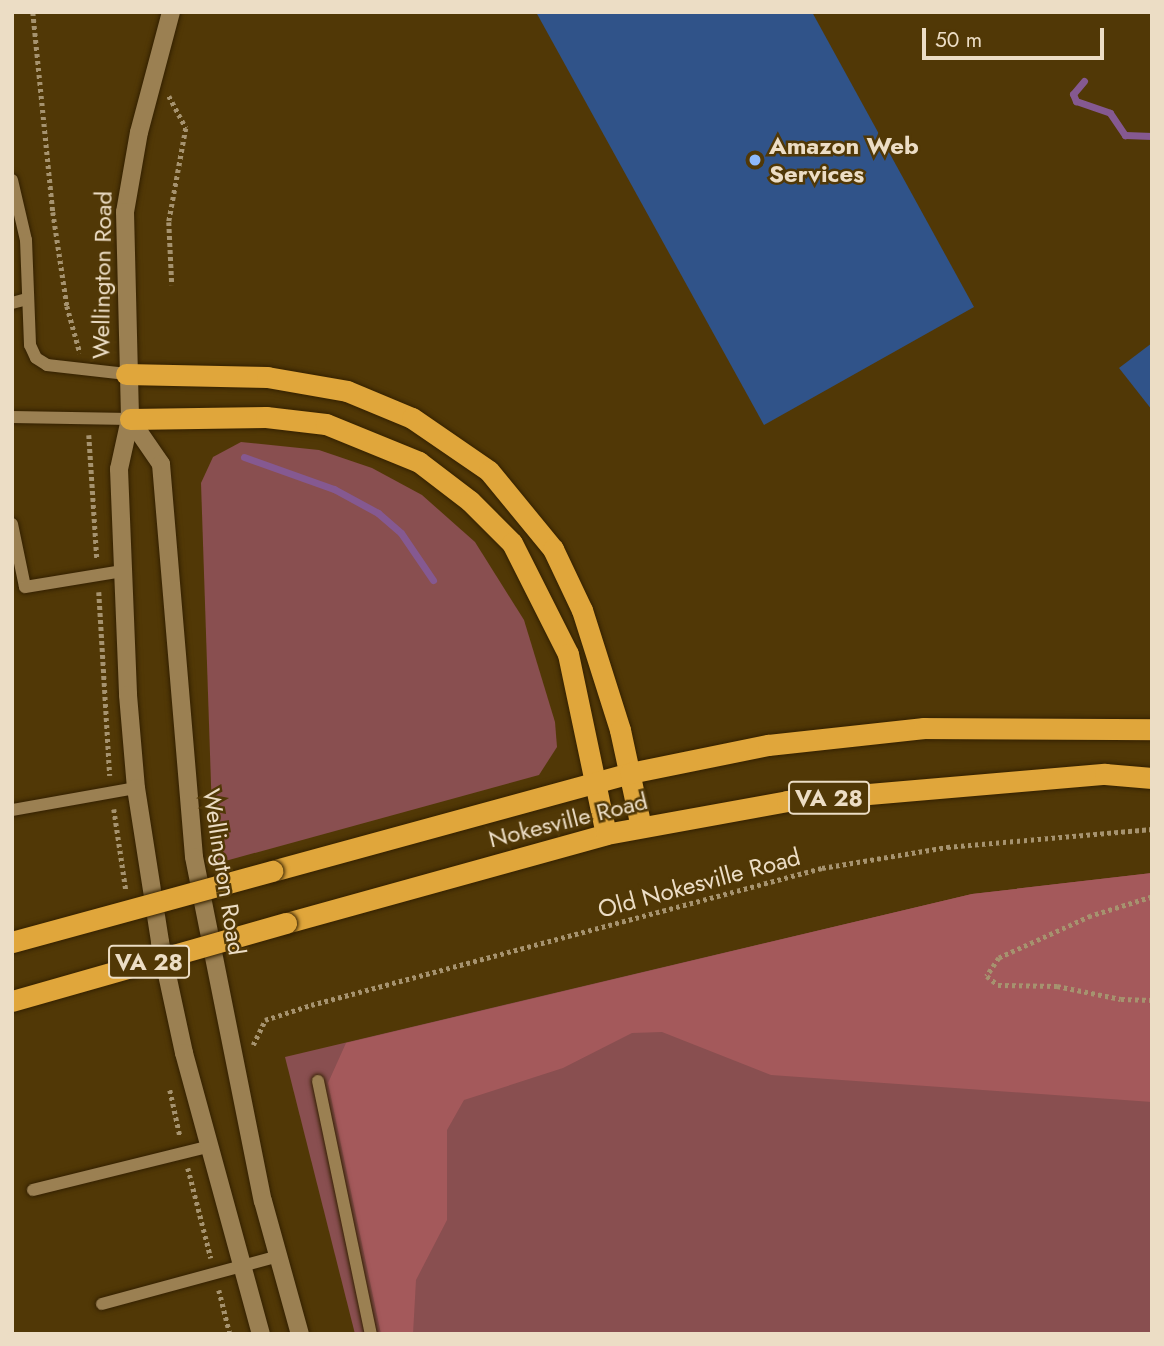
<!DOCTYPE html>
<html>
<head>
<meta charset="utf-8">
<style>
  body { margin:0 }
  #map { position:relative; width:1164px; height:1346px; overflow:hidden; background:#513806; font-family:Jost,sans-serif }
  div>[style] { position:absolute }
  .green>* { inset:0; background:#894f50 }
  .forest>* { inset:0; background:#a4595b }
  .stream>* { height:7px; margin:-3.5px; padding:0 3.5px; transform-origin:3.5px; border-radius:3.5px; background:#855991 }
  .building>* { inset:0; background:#305389 }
  .path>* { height:4.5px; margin-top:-2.25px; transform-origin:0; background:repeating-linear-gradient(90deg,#a6936f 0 3.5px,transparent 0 7px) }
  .roads { filter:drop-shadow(0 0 2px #332000) drop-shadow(0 0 2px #332000) }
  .lane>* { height:12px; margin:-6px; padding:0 6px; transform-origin:6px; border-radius:6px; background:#9b8052 }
  .secondary>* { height:18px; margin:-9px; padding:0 9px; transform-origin:9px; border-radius:9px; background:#9b8052 }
  .highway>* { height:21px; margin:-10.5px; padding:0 10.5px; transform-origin:10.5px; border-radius:10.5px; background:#e0a63b }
  .bridges { filter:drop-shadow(0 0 2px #332000) drop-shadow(0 0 2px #332000) }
  .highway-bridge>* { height:21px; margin:-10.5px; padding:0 10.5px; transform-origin:10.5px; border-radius:10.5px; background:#e0a63b }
  .dots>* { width:19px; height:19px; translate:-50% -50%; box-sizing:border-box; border:4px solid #513806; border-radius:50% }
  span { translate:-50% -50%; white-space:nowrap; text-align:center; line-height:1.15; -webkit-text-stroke:5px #513806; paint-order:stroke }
  .shield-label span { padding:2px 5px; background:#513806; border:2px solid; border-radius:5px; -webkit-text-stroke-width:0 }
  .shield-label { font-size:23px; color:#ecddc5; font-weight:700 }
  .poi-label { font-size:24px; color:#ecddc5; font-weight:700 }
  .left { translate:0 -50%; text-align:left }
  .street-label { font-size:24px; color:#ecddc5 }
  .frame { position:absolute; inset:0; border:14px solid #ecddc5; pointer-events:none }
  .scale { position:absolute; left:922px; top:28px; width:182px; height:32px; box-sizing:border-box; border:4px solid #ecddc5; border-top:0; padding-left:9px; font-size:21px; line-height:24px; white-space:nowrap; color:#ecddc5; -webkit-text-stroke:5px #513806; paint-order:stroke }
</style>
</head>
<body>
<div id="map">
  <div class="green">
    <i style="clip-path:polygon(241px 442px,319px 450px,372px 468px,422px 495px,475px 542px,524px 620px,555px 722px,557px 747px,539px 775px,218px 863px,212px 814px,201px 483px,213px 457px)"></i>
    <i style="clip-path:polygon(1152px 873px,1152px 1334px,355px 1334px,285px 1057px,972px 894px)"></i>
  </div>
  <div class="forest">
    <i style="clip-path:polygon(1152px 873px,1152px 1102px,771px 1075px,662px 1032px,632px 1033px,563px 1068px,464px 1100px,447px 1130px,447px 1220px,416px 1280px,413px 1334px,381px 1334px,328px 1083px,346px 1043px,972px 894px)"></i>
  </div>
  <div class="stream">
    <i style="left:1084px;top:81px;width:17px;rotate:130deg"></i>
    <i style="left:1073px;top:94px;width:8px;rotate:67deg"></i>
    <i style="left:1076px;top:101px;width:36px;rotate:19deg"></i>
    <i style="left:1110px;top:113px;width:27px;rotate:56deg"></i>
    <i style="left:1125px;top:135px;width:27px;rotate:2deg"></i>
    <i style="left:244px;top:457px;width:96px;rotate:19.6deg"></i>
    <i style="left:334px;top:489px;width:50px;rotate:28.6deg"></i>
    <i style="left:378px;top:513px;width:30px;rotate:41deg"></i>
    <i style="left:401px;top:533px;width:57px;rotate:55.8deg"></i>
  </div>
  <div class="building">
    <i style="clip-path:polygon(536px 12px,812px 12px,974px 307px,764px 425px)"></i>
    <i style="clip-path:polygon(1152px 343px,1152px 410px,1119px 368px)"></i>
  </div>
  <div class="path">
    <i style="left:33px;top:12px;width:201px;rotate:84.3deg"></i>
    <i style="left:53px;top:212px;width:95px;rotate:81.5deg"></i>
    <i style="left:67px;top:306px;width:49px;rotate:74.5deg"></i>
    <i style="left:169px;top:96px;width:36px;rotate:62deg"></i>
    <i style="left:186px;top:128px;width:96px;rotate:100.3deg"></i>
    <i style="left:169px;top:222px;width:63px;rotate:87.3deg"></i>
    <i style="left:89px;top:435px;width:124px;rotate:86.3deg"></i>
    <i style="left:99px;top:592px;width:184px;rotate:86.6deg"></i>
    <i style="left:114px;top:809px;width:82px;rotate:81.6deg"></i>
    <i style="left:1152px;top:897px;width:64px;rotate:162.7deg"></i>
    <i style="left:1091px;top:916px;width:101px;rotate:155.5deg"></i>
    <i style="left:999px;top:958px;width:22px;rotate:124deg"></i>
    <i style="left:987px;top:976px;width:14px;rotate:39deg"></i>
    <i style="left:998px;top:985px;width:59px;rotate:1deg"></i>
    <i style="left:1057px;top:986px;width:65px;rotate:11.5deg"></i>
    <i style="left:1121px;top:999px;width:31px;rotate:2deg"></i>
    <i style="left:253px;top:1045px;width:28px;rotate:-64deg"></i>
    <i style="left:265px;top:1020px;width:48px;rotate:-18.1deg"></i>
    <i style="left:311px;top:1005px;width:529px;rotate:-15.01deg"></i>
    <i style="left:822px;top:868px;width:127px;rotate:-9.5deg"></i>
    <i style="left:947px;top:847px;width:206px;rotate:-5deg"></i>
    <i style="left:170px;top:1090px;width:47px;rotate:77.7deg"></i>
    <i style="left:188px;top:1168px;width:93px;rotate:75.7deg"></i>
    <i style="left:219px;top:1290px;width:45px;rotate:76deg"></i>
  </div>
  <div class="roads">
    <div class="lane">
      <i style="left:12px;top:180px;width:62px;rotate:76.9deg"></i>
      <i style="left:26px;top:240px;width:105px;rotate:87.8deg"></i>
      <i style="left:30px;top:345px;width:14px;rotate:65deg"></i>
      <i style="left:36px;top:358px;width:13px;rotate:32deg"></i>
      <i style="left:47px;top:365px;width:80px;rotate:6.5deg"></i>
      <i style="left:12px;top:303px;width:16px;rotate:-15deg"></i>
      <i style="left:12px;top:417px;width:118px;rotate:1deg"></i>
      <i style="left:12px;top:524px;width:64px;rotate:78.3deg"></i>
      <i style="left:25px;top:587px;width:99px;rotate:-9.3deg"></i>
      <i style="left:12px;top:810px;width:126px;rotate:-10.1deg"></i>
      <i style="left:318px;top:1081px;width:258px;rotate:78.2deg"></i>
      <i style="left:33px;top:1190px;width:183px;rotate:-13.9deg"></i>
      <i style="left:102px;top:1304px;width:183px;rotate:-15.2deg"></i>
    </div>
    <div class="secondary">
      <i style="left:171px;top:12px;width:124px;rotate:104.9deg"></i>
      <i style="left:139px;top:132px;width:81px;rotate:99.9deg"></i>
      <i style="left:125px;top:212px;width:207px;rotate:88.6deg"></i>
      <i style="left:130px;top:419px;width:51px;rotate:102.4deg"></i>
      <i style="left:119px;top:469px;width:226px;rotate:87.7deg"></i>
      <i style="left:128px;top:695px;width:93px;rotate:85.1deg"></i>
      <i style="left:136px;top:788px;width:156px;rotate:81.1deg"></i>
      <i style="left:160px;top:942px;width:114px;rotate:77.8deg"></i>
      <i style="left:184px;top:1053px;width:291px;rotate:74.7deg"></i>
      <i style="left:130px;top:419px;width:55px;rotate:55.4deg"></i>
      <i style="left:161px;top:464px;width:394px;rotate:85.2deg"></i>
      <i style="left:194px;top:857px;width:351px;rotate:78.7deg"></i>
      <i style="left:263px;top:1201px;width:138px;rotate:74.5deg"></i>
    </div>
    <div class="highway">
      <i style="left:126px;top:374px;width:141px;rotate:1.2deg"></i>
      <i style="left:267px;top:377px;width:81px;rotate:9.9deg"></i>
      <i style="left:347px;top:391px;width:70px;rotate:22.6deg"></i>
      <i style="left:412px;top:418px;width:93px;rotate:34.5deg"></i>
      <i style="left:489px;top:471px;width:101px;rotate:50.6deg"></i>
      <i style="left:553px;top:549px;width:68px;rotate:64.6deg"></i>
      <i style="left:582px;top:610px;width:126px;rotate:72.4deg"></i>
      <i style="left:620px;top:730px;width:99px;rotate:77.8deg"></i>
      <i style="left:130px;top:419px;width:136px;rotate:-0.8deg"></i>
      <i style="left:266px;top:417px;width:60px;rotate:6.7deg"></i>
      <i style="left:326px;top:424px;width:100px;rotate:22.2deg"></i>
      <i style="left:419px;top:462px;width:64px;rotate:37.4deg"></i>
      <i style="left:470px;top:501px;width:59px;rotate:45deg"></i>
      <i style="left:512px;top:543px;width:124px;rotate:63.2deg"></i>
      <i style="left:568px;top:654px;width:184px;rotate:78.1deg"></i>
      <i style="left:272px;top:871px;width:371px;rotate:-15.3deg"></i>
      <i style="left:630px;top:773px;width:141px;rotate:-11.5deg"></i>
      <i style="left:768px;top:745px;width:157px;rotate:-6.2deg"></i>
      <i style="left:924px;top:728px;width:228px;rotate:0.3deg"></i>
      <i style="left:286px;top:923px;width:332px;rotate:-15.5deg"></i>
      <i style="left:606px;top:834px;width:184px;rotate:-10.3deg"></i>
      <i style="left:787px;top:801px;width:319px;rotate:-4.9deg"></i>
      <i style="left:1105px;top:774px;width:47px;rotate:4.9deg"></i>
    </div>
  </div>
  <div class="bridges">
    <div class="highway-bridge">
      <i style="left:12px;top:942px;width:270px;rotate:-15.3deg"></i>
      <i style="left:12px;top:1001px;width:285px;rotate:-15.9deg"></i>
    </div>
  </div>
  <div class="dots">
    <i style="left:755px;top:160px;background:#8db9fc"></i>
  </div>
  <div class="shield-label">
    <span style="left:829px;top:798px">VA 28</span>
    <span style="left:149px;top:962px">VA 28</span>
  </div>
  <div class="poi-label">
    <span class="left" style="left:769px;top:160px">Amazon Web<br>Services</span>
  </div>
  <div class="street-label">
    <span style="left:102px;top:275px;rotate:-89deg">Wellington Road</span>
    <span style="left:568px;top:820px;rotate:-14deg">Nokesville Road</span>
    <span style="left:224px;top:872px;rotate:81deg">Wellington Road</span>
    <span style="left:699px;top:883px;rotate:-15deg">Old Nokesville Road</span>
  </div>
  <div class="frame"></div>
  <div class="scale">50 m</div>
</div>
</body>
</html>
